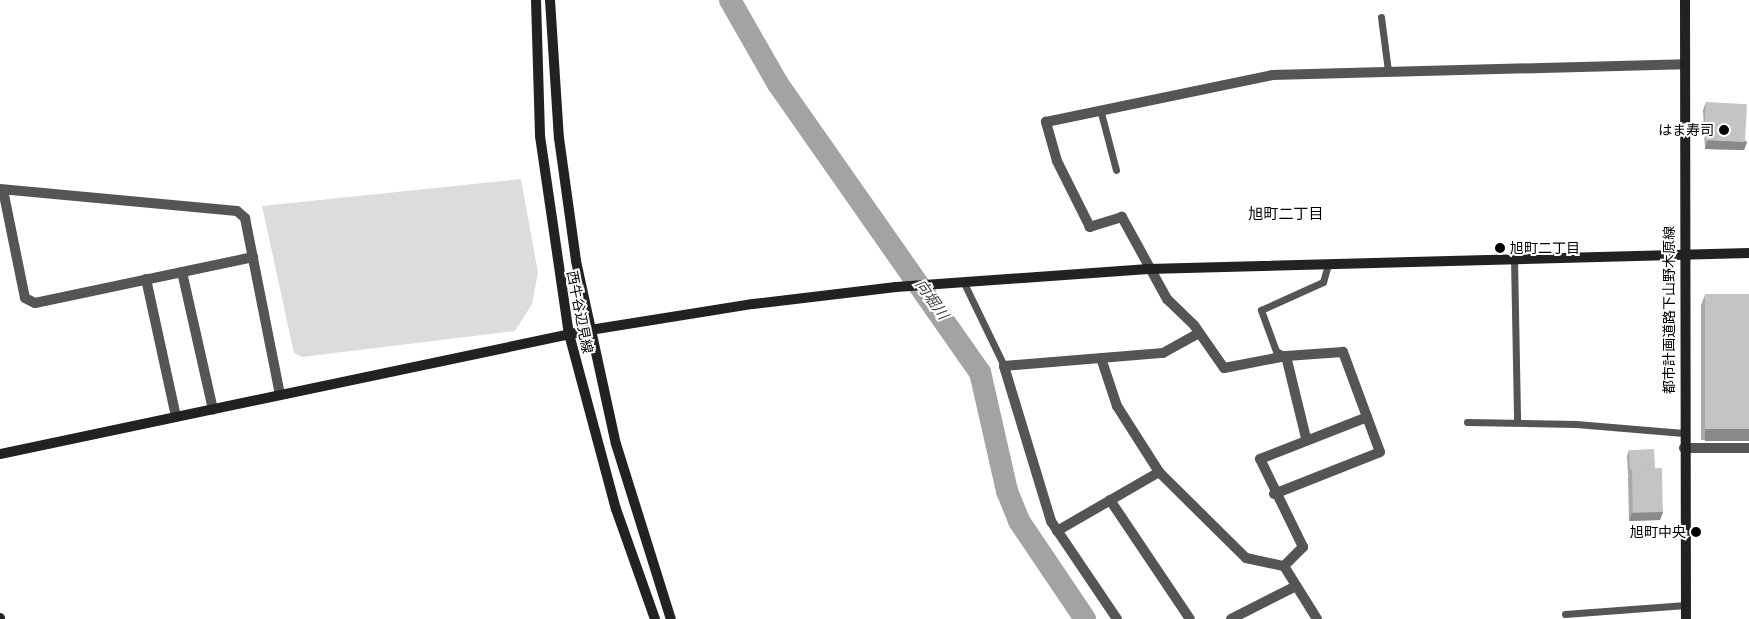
<!DOCTYPE html>
<html>
<head>
<meta charset="utf-8">
<style>
  body { margin:0 }
  #map { position:relative; width:1749px; height:619px; overflow:hidden; background:#fff; font-family:"PT Sans Narrow","Noto Sans JP",sans-serif }
  div>[style] { position:absolute }
  .green>* { inset:0; background:#dcdcdc }
  .river>* { height:22px; margin:-11px; padding:0 11px; transform-origin:11px; border-radius:11px; background:#a3a3a3 }
  .lane>* { height:7px; margin:-3.5px; padding:0 3.5px; transform-origin:3.5px; border-radius:3.5px; background:#555 }
  .street>* { height:10px; margin:-5px; padding:0 5px; transform-origin:5px; border-radius:5px; background:#555 }
  .secondary>* { height:10px; margin:-5px; padding:0 5px; transform-origin:5px; border-radius:5px; background:#222 }
  .wall>* { inset:0; background:#a9a9a9 }
  .shaded-wall>* { inset:0; background:#898989; transform-origin:0 0 }
  .building>* { inset:0; background:#c4c4c4; transform-origin:0 0 }
  .dots>* { width:14px; height:14px; translate:-50% -50%; box-sizing:border-box; border:2px solid #fff; border-radius:50% }
  span { translate:-50% -50%; white-space:nowrap; text-align:center; line-height:1.15; -webkit-text-stroke:4px #fff; paint-order:stroke }
  .poi-label { font-size:14px; color:#000 }
  .right { translate:-100% -50%; text-align:right }
  .left { translate:0 -50%; text-align:left }
  .street-label { font-size:14px; color:#000 }
  .neighbourhood-label { font-size:15px; color:#000 }
  .water-label { font-size:15px; color:#444; font-style:italic }
</style>
</head>
<body>
<div id="map">
  <div class="green">
    <i style="clip-path:polygon(521px 179px,538px 273px,532px 304px,515px 331px,302px 357px,294px 353px,262px 206px)"></i>
  </div>
  <div class="river">
    <i style="left:730px;top:0;width:97px;rotate:60.3deg"></i>
    <i style="left:778px;top:84px;width:352px;rotate:55deg"></i>
    <i style="left:980px;top:372px;width:122px;rotate:77.2deg"></i>
    <i style="left:1007px;top:491px;width:32px;rotate:68deg"></i>
    <i style="left:1019px;top:521px;width:118px;rotate:56deg"></i>
  </div>
  <div class="lane">
    <i style="left:1381px;top:17px;width:54px;rotate:82.6deg"></i>
    <i style="left:1100px;top:109px;width:63px;rotate:75.3deg"></i>
    <i style="left:1514px;top:259px;width:162px;rotate:88.9deg"></i>
    <i style="left:963px;top:281px;width:94px;rotate:64.2deg"></i>
    <i style="left:1285px;top:356px;width:10px;rotate:-151deg"></i>
    <i style="left:1276px;top:351px;width:44px;rotate:-110.1deg"></i>
    <i style="left:1261px;top:310px;width:68px;rotate:-24.3deg"></i>
    <i style="left:1323px;top:282px;width:19px;rotate:-74deg"></i>
    <i style="left:1467px;top:422px;width:109px;rotate:1.1deg"></i>
    <i style="left:1576px;top:424px;width:108px;rotate:4.8deg"></i>
    <i style="left:1565px;top:614px;width:121px;rotate:-4.3deg"></i>
  </div>
  <div class="street">
    <i style="left:0;top:189px;width:238px;rotate:5.3deg"></i>
    <i style="left:237px;top:211px;width:11px;rotate:41deg"></i>
    <i style="left:245px;top:218px;width:180px;rotate:78.8deg"></i>
    <i style="left:3px;top:190px;width:110px;rotate:78.5deg"></i>
    <i style="left:25px;top:298px;width:11px;rotate:27deg"></i>
    <i style="left:35px;top:303px;width:223px;rotate:-11.9deg"></i>
    <i style="left:182px;top:272px;width:141px;rotate:77.3deg"></i>
    <i style="left:146px;top:279px;width:141px;rotate:77.7deg"></i>
    <i style="left:1286px;top:356px;width:84px;rotate:76.3deg"></i>
    <i style="left:1101px;top:358px;width:51px;rotate:71.6deg"></i>
    <i style="left:1117px;top:406px;width:78px;rotate:57.5deg"></i>
    <i style="left:1159px;top:472px;width:122px;rotate:44.7deg"></i>
    <i style="left:1246px;top:558px;width:40px;rotate:12deg"></i>
    <i style="left:1684px;top:448px;width:65px"></i>
    <i style="left:1274px;top:494px;width:114px;rotate:-21.6deg"></i>
    <i style="left:1380px;top:452px;width:107px;rotate:-110.3deg"></i>
    <i style="left:1343px;top:352px;width:57px;rotate:176deg"></i>
    <i style="left:1286px;top:356px;width:63px;rotate:169deg"></i>
    <i style="left:1224px;top:368px;width:52px;rotate:-124.9deg"></i>
    <i style="left:1194px;top:325px;width:37px;rotate:-136deg"></i>
    <i style="left:1167px;top:299px;width:94px;rotate:-118.8deg"></i>
    <i style="left:1122px;top:217px;width:34px;rotate:163deg"></i>
    <i style="left:1090px;top:227px;width:74px;rotate:-116.6deg"></i>
    <i style="left:1057px;top:161px;width:41px;rotate:-105.8deg"></i>
    <i style="left:1046px;top:122px;width:231px;rotate:-11.7deg"></i>
    <i style="left:1272px;top:75px;width:412px;rotate:-1.5deg"></i>
    <i style="left:1110px;top:500px;width:143px;rotate:56.1deg"></i>
    <i style="left:1057px;top:531px;width:118px;rotate:-30deg"></i>
    <i style="left:1117px;top:619px;width:118px;rotate:-124deg"></i>
    <i style="left:1051px;top:521px;width:162px;rotate:-106.9deg"></i>
    <i style="left:1004px;top:366px;width:160px;rotate:-4.7deg"></i>
    <i style="left:1163px;top:353px;width:41px;rotate:-29.1deg"></i>
    <i style="left:1231px;top:619px;width:73px;rotate:-26.9deg"></i>
    <i style="left:1317px;top:619px;width:62px;rotate:-121.9deg"></i>
    <i style="left:1284px;top:566px;width:27px;rotate:-45deg"></i>
    <i style="left:1303px;top:547px;width:98px;rotate:-116deg"></i>
    <i style="left:1260px;top:459px;width:115px;rotate:-21.4deg"></i>
  </div>
  <div class="secondary">
    <i style="left:536px;top:0;width:136px;rotate:88.3deg"></i>
    <i style="left:540px;top:136px;width:200px;rotate:81.7deg"></i>
    <i style="left:569px;top:334px;width:181px;rotate:75deg"></i>
    <i style="left:616px;top:509px;width:117px;rotate:70.5deg"></i>
    <i style="left:550px;top:0;width:138px;rotate:86.3deg"></i>
    <i style="left:559px;top:138px;width:124px;rotate:82.1deg"></i>
    <i style="left:576px;top:261px;width:187px;rotate:77.7deg"></i>
    <i style="left:616px;top:444px;width:183px;rotate:72.6deg"></i>
    <i style="left:1685px;top:0;width:619px;rotate:89.91deg"></i>
    <i style="left:0;top:454px;width:603px;rotate:-11.87deg"></i>
    <i style="left:590px;top:330px;width:165px;rotate:-9.1deg"></i>
    <i style="left:753px;top:304px;width:144px;rotate:-6.8deg"></i>
    <i style="left:896px;top:287px;width:253px;rotate:-4.1deg"></i>
    <i style="left:1148px;top:269px;width:601px;rotate:-1.52deg"></i>
    <i style="left:0;top:618px;width:1px;rotate:90deg"></i>
  </div>
  <div class="wall">
    <i style="clip-path:polygon(1706px 102px,1747px 142px,1744px 150px,1705px 149px,1703px 110px)"></i>
    <i style="clip-path:polygon(1749px 294px,1749px 440px,1701px 440px,1701px 305px,1705px 295px)"></i>
    <i style="clip-path:polygon(1629px 450px,1655px 468px,1663px 512px,1660px 520px,1629px 521px,1628px 477px,1629px 475px,1628px 475px,1627px 456px)"></i>
  </div>
  <div class="shaded-wall">
    <i style="clip-path:polygon(1708px 140px,1747px 142px,1744px 150px,1705px 149px)"></i>
    <i style="left:1705px;top:429px;width:44px;height:12px"></i>
    <i style="clip-path:polygon(1663px 512px,1660px 520px,1629px 521px,1632px 513px)"></i>
  </div>
  <div class="building">
    <i style="left:1706px;top:102px;width:41px;height:38px;rotate:3deg"></i>
    <i style="left:1749px;top:294px;width:135px;height:44px;rotate:90deg"></i>
    <i style="left:1654px;top:449px;width:19px;height:25px;rotate:87deg"></i>
    <i style="left:1662px;top:468px;width:44px;height:30px;rotate:89deg"></i>
  </div>
  <div class="dots">
    <i style="left:1724px;top:130px;background:#000"></i>
    <i style="left:1500px;top:248px;background:#000"></i>
    <i style="left:1696px;top:532px;background:#000"></i>
  </div>
  <div class="poi-label">
    <span class="right" style="left:1714px;top:130px">はま寿司</span>
    <span class="left" style="left:1510px;top:248px">旭町二丁目</span>
    <span class="right" style="left:1686px;top:532px">旭町中央</span>
  </div>
  <div class="street-label">
    <span style="left:1669px;top:310px;rotate:-90deg">都市計画道路下山野木原線</span>
    <span style="left:580px;top:312px;rotate:79deg">西牛谷辺見線</span>
  </div>
  <div class="neighbourhood-label">
    <span style="left:1286px;top:214px">旭町二丁目</span>
  </div>
  <div class="water-label">
    <span style="left:932px;top:299px;rotate:55deg">向堀川</span>
  </div>
</div>
</body>
</html>
